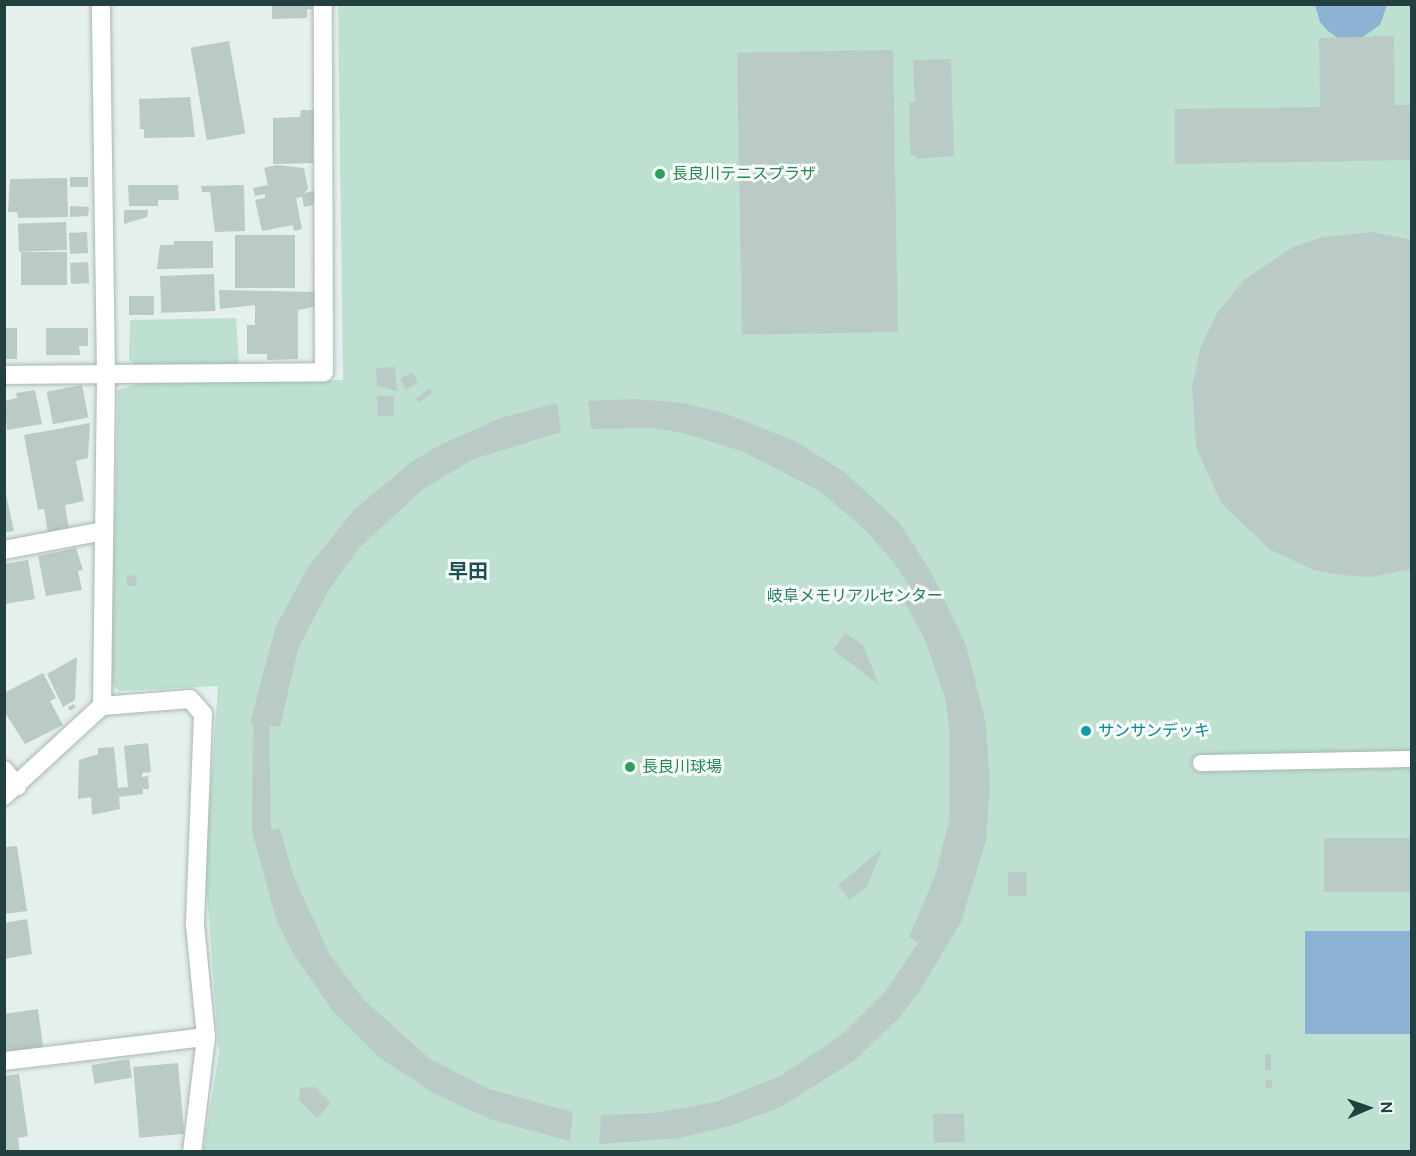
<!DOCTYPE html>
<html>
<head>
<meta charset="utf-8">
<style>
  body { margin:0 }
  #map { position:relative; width:1416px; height:1156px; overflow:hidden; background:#e5efed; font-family:"DM Sans","Noto Sans JP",sans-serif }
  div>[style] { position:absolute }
  .green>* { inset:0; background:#bee0d1 }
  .water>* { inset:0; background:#8cb3d4; transform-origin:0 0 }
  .building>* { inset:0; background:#bacac7; transform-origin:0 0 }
  .roads { filter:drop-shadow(0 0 2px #a7b7b6) drop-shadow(0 0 2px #a7b7b6) }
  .lane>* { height:16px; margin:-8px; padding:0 8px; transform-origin:8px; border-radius:8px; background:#fff }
  .street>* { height:18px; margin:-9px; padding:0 9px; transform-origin:9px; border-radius:9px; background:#fff }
  .dots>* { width:16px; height:16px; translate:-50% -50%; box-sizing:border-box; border:3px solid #f6fbfa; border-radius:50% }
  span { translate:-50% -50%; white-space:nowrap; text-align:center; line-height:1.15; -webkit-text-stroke:6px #f6fbfa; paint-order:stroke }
  .leisure-label { font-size:16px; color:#27864d }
  .left { translate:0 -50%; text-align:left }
  .park-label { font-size:16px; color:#2c7a62 }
  .culture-label { font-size:16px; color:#0d838f }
  .quarter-label { font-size:20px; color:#1e5155; font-weight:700 }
  .frame { position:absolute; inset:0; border:6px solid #234041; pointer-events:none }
  .north { position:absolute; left:1338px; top:1078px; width:60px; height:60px; -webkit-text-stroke:4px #f6fbfa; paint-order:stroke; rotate:88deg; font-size:16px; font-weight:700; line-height:24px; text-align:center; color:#234041 }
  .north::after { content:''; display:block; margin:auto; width:21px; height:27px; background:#234041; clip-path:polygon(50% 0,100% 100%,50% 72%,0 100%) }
</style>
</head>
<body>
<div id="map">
  <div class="green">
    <i style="clip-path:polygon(338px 5px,1411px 5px,1411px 1151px,203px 1151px,219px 1053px,205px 868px,218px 686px,119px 691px,111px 682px,118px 390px,140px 383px,343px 380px)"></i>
    <i style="clip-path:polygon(236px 318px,239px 365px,137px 367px,129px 359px,130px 320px)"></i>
  </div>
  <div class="water">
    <i style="clip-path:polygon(1315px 5px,1387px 5px,1380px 25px,1361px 38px,1338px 38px,1328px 31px,1320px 22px)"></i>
    <i style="left:1411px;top:931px;width:103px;height:106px;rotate:90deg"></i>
  </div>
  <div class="building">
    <i style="clip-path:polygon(272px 4px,314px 4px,314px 9px,307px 9px,307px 18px,272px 19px)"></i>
    <i style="clip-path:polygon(1394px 36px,1395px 105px,1412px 105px,1412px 160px,1175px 164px,1175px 109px,1320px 107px,1319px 38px)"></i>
    <i style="left:229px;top:41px;width:94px;height:39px;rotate:80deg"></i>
    <i style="left:893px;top:50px;width:282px;height:156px;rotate:89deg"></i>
    <i style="clip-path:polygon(951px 59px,954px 156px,916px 159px,916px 155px,911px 156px,909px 131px,909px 103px,915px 102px,913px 60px)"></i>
    <i style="clip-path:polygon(190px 97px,195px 137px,144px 138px,144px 129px,140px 129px,139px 99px)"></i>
    <i style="clip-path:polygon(301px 110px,314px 110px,314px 122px,318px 122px,319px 134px,313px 134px,313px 163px,273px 164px,273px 118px,300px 117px)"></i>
    <i style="clip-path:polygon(277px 165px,304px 168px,308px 189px,304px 193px,318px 190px,321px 203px,304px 207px,302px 197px,296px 198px,302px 229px,294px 231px,293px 225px,262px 231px,255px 200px,265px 198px,265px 194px,255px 196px,253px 188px,268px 185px,264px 168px)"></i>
    <i style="left:70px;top:177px;width:18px;height:10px"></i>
    <i style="clip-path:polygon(67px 178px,68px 217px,18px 218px,17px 212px,8px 212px,10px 179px)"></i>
    <i style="clip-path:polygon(128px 185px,178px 185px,179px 200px,158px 200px,158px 206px,129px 206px)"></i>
    <i style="clip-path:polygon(244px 185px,245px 231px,215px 232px,210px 192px,202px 192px,201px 186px)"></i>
    <i style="clip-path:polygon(70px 206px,89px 207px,88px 216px,70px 217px)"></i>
    <i style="clip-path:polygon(124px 210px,148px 210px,147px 217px,124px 224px)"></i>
    <i style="left:66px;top:222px;width:28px;height:48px;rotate:88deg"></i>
    <i style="left:87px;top:232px;width:21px;height:18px;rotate:87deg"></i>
    <i style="clip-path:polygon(1373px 232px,1412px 240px,1412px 569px,1372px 577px,1340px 575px,1314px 570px,1269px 549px,1221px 503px,1196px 447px,1192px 387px,1201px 346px,1217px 313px,1244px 280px,1293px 247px,1323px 237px)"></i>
    <i style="left:235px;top:235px;width:60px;height:53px"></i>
    <i style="clip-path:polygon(174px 241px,213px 241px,213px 268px,157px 269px,160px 245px,174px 245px)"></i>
    <i style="left:67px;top:252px;width:33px;height:46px;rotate:90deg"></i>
    <i style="left:88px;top:262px;width:21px;height:18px;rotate:87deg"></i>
    <i style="left:214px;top:274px;width:37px;height:54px;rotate:88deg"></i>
    <i style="clip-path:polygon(219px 290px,318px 292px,318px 306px,298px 310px,298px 359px,267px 360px,267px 354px,247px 354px,247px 325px,255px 325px,255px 305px,220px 309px)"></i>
    <i style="left:129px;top:296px;width:25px;height:19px"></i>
    <i style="left:5px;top:328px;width:12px;height:31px"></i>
    <i style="clip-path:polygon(46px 328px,88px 328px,88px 346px,79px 346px,80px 355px,46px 355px)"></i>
    <i style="clip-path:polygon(395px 367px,397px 391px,377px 386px,376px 368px)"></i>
    <i style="left:412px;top:372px;width:12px;height:14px;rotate:59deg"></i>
    <i style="left:82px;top:385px;width:33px;height:36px;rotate:79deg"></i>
    <i style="left:430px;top:388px;width:5px;height:18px;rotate:53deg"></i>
    <i style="clip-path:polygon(35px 390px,42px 424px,7px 430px,4px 401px,17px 398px,16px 393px)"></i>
    <i style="left:377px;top:396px;width:17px;height:20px"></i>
    <i style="clip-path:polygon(635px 399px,683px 403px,724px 413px,795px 441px,843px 471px,899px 522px,932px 574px,966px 645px,986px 724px,990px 785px,986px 841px,961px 922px,919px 992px,899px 1018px,855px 1060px,781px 1107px,730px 1126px,679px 1138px,599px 1144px,601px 1115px,653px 1113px,716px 1102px,782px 1075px,841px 1035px,884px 993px,918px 943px,909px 937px,935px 876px,949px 821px,949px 726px,945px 698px,925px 640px,902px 597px,912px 591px,895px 564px,864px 529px,821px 492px,744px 452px,684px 433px,649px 428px,591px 429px,588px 401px)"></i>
    <i style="clip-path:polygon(557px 403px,561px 432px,474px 459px,423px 489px,359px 548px,328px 591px,298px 649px,280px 727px,269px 725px,271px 830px,280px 828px,293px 875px,330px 955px,364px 1000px,430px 1059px,489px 1089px,573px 1112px,570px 1141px,489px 1119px,432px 1092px,380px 1058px,332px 1010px,293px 953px,276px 919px,252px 831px,253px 724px,250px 723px,276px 626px,308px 567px,354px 510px,410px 463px,438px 446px,500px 418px)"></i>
    <i style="clip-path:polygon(90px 423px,88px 458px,76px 461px,84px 501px,65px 505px,69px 529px,48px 533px,44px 509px,38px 510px,24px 435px)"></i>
    <i style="clip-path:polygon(4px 485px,14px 531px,4px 533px)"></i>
    <i style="clip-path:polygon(76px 548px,83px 570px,78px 571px,82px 590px,46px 596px,38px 556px)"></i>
    <i style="clip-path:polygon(28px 560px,35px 599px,5px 604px,4px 564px)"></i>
    <i style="clip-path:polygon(127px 575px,137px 576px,136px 586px,127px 586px)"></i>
    <i style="clip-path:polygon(845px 633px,863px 645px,879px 685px,833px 650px)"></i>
    <i style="clip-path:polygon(77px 657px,75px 700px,63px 707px,47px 674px)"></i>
    <i style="clip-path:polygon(43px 673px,56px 698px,50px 701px,63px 725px,25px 744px,4px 711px,4px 693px)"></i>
    <i style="left:74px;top:704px;width:4px;height:7px;rotate:63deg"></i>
    <i style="clip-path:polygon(148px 743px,151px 772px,142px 773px,142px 777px,148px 776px,149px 789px,143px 789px,143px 794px,119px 797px,120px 809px,92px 815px,91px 797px,78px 799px,79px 760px,98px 754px,98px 748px,114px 747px,118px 788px,128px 787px,124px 746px)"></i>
    <i style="left:1412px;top:838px;width:54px;height:88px;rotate:90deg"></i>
    <i style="clip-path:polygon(17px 846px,27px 911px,4px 914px,4px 847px)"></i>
    <i style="clip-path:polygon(882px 849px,867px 887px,849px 900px,838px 885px)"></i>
    <i style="left:1008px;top:872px;width:19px;height:24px"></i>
    <i style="clip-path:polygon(27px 919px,32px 954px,4px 959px,4px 923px)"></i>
    <i style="clip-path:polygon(38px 1009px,43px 1047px,4px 1052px,4px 1014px)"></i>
    <i style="left:1265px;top:1054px;width:6px;height:16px"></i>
    <i style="left:129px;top:1059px;width:19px;height:38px;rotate:81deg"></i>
    <i style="left:178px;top:1063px;width:71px;height:45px;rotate:85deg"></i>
    <i style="clip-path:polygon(19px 1074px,28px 1136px,18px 1138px,20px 1152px,4px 1152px,4px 1076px)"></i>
    <i style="left:1265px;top:1080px;width:7px;height:8px"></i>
    <i style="clip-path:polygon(315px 1087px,331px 1103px,317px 1118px,299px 1100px,300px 1088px)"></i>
    <i style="left:964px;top:1113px;width:29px;height:31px;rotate:88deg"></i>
  </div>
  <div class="roads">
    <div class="lane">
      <i style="left:1201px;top:763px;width:211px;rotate:-1.1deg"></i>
    </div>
    <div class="street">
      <i style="left:4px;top:375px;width:320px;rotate:-0.5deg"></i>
      <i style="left:324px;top:372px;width:368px;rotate:-90.2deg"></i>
      <i style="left:4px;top:550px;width:102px;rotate:-10.8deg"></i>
      <i style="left:102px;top:706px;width:88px;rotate:-4.5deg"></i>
      <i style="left:190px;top:699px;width:20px;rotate:49deg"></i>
      <i style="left:203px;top:714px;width:211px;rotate:92.2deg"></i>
      <i style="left:195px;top:925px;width:113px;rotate:84.4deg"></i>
      <i style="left:206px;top:1037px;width:116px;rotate:96.9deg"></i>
      <i style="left:4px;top:770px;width:21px;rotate:51deg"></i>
      <i style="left:4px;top:796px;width:133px;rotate:-42.6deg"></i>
      <i style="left:102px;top:706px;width:331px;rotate:-89.3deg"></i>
      <i style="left:106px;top:375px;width:371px;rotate:-90.8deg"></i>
      <i style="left:4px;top:1061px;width:203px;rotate:-6.8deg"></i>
    </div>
  </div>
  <div class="dots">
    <i style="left:660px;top:174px;background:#2e9e5b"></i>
    <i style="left:1086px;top:731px;background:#0f9aa8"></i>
    <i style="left:630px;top:767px;background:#2e9e5b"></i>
  </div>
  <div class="leisure-label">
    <span class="left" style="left:672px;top:174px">長良川テニスプラザ</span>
    <span class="left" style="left:642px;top:767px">長良川球場</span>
  </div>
  <div class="park-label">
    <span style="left:855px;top:596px">岐阜メモリアルセンター</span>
  </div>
  <div class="culture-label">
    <span class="left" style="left:1098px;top:731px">サンサンデッキ</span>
  </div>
  <div class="quarter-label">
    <span style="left:468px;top:571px">早田</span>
  </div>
  <div class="frame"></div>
  <div class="north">N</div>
</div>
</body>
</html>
